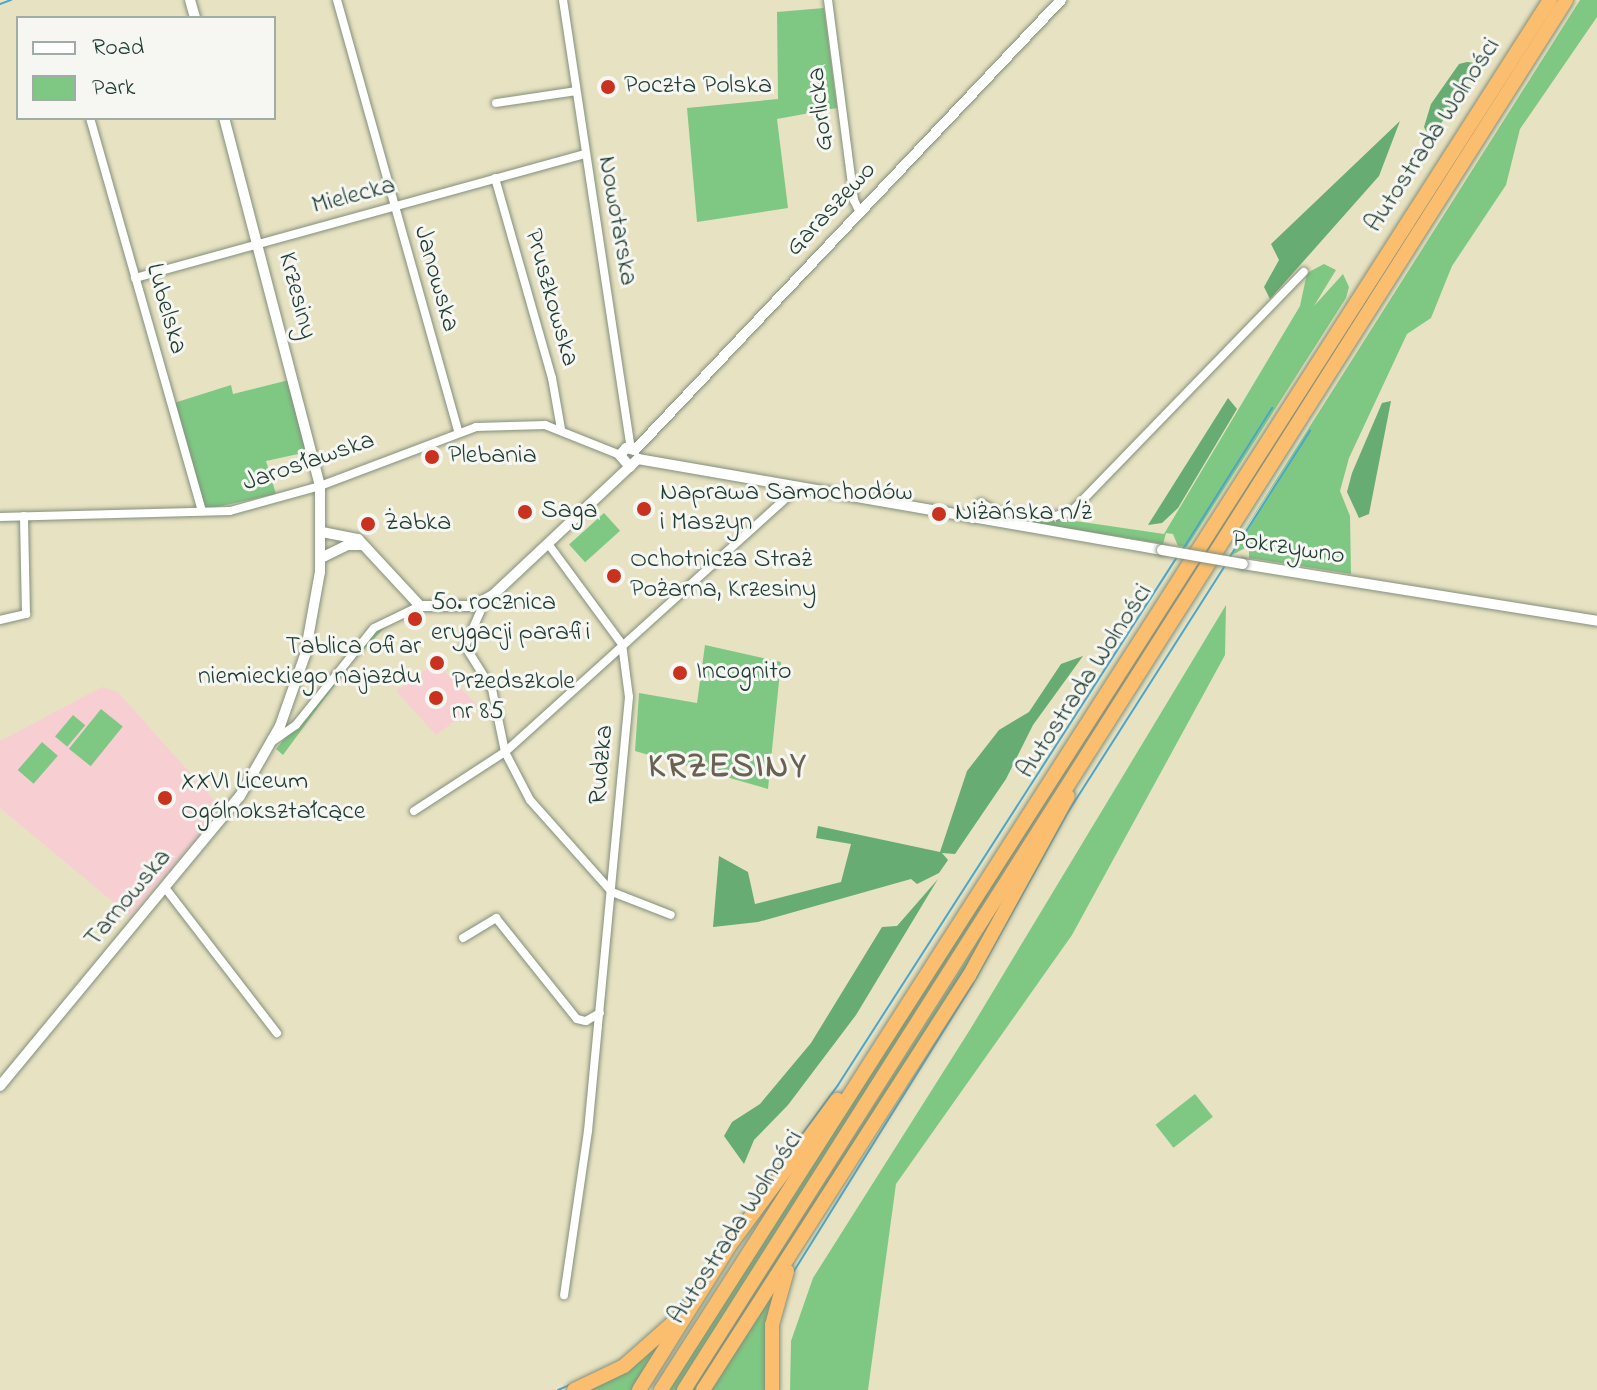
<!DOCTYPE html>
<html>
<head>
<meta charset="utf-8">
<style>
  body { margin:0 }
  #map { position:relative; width:1597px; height:1390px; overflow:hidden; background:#e7e2c2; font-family:"Indie Flower",sans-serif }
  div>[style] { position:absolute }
  .built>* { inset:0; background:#f7cfd3 }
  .green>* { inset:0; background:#7fc884; transform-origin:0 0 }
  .forest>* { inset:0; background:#67ac72 }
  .stream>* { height:2px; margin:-1px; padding:0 1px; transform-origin:1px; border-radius:1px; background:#4ca6ca }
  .roads { filter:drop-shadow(0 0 2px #83907b) drop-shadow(0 0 2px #83907b) }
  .minor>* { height:8px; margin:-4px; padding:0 4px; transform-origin:4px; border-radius:4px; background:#fff }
  .tertiary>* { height:10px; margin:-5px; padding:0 5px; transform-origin:5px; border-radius:5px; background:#fff }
  .motorway>* { height:14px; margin:-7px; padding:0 7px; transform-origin:7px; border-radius:7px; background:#fbbd6e }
  .bridges { filter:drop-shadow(0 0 2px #83907b) drop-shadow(0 0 2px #83907b) }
  .tertiary-bridge>* { height:10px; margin:-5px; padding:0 5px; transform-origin:5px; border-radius:5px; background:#fff }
  .dots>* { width:22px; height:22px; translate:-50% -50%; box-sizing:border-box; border:4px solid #f6f6f2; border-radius:50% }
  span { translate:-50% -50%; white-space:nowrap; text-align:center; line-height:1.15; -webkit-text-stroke:6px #f6f6f2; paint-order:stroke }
  .poi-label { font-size:26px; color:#1f3d34 }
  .left { translate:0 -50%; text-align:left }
  .right { translate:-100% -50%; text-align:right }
  .street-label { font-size:26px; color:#1f3d34 }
  .district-label { font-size:34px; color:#6a6153; font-weight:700; letter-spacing:2px }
  .legend { position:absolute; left:16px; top:16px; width:260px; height:104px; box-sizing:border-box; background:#f6f6f2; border:2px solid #a0aca6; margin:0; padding:10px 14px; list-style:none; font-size:24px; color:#1f3d34 }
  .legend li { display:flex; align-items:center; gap:16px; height:40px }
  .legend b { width:40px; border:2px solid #a0aca6 }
</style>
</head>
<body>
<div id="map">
  <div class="built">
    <i style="clip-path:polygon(436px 662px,477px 705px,436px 735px,396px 691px)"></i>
    <i style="clip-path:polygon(102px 687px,118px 692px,222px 809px,130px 916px,0 808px,0 741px)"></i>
  </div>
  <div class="green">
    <i style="clip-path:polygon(1580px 0,1597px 0,1597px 17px,1520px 129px,1506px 185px,1452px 266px,1431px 318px,1407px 334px,1349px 458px,1340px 491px,1350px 516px,1351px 574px,1249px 558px,1249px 546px,1232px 555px,1309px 431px,1229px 554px)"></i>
    <i style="clip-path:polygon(824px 8px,837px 108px,777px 119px,788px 208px,697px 222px,687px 108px,778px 99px,777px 12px)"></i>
    <i style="clip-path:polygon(1324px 264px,1336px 270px,1314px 306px,1343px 274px,1349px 287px,1346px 298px,1187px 547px,1178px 546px,1173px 534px,1166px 533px,1163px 544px,979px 514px,981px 507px,1164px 534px,1300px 306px,1307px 273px)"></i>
    <i style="clip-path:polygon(293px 379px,312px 451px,266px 461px,276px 494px,203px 510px,174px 403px,231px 385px,233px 394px)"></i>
    <i style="left:604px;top:513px;width:24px;height:47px;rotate:48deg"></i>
    <i style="clip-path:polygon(1195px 565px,728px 1311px,678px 1390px,667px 1390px)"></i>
    <i style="clip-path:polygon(1226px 605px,1225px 655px,1072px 935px,896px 1184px,868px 1390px,790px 1390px,791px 1341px,813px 1278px,971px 1028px)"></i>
    <i style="clip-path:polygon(387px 625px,350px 664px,283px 755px,276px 749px,372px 633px)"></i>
    <i style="clip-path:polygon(705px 645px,781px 662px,768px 789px,635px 751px,639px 693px,697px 703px)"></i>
    <i style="left:101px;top:709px;width:28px;height:51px;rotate:39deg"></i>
    <i style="left:73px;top:715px;width:16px;height:28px;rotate:40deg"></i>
    <i style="left:42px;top:742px;width:21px;height:37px;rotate:41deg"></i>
    <i style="clip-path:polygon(980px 940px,984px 942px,700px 1390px,693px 1390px)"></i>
    <i style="left:1195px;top:1094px;width:29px;height:50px;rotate:52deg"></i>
    <i style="clip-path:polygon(780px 1275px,769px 1390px,707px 1390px)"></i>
    <i style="clip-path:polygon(665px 1338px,634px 1390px,584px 1390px)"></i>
  </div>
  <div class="forest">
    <i style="clip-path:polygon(1467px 62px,1476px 63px,1431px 141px,1424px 127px,1431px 104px,1459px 64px)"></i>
    <i style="clip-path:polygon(1400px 121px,1379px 176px,1270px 299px,1264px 287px,1279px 260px,1271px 244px)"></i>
    <i style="clip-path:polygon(1228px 398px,1237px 409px,1178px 508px,1162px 523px,1148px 525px)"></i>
    <i style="clip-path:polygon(1391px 401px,1369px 514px,1359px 518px,1347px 492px,1352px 473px,1382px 403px)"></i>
    <i style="clip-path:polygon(1083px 656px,1033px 725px,1006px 779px,955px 854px,942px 853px,948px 860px,939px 873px,917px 884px,911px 879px,758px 922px,713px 927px,719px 856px,748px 872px,755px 904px,841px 882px,851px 844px,816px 838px,818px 826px,940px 852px,967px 771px,999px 730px,1029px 712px,1061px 664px)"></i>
    <i style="clip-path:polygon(938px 879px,856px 1015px,788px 1105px,754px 1140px,744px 1164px,724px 1136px,732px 1122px,760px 1104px,811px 1043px,882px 927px,897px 926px)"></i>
  </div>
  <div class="stream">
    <i style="left:0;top:4px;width:12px;rotate:-20deg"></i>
    <i style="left:1183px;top:549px;width:167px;rotate:-57.7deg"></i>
    <i style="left:1229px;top:558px;width:151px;rotate:-57.5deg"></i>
    <i style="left:952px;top:989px;width:30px;rotate:-57deg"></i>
    <i style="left:728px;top:1236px;width:187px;rotate:-53.9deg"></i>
    <i style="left:838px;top:1085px;width:627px;rotate:-57.3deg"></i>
    <i style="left:794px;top:1271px;width:337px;rotate:-58.1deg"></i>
    <i style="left:972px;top:985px;width:198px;rotate:-61deg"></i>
    <i style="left:1068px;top:812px;width:290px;rotate:-57.5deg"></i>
    <i style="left:673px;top:1314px;width:74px;rotate:-54.4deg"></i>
    <i style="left:558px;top:1390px;width:13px;rotate:-23deg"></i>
  </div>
  <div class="roads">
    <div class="minor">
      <i style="left:337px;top:0;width:447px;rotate:74.3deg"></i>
      <i style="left:563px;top:0;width:453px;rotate:81.4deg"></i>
      <i style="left:828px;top:0;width:202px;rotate:82.6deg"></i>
      <i style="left:854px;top:200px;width:14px;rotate:65deg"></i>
      <i style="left:496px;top:103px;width:81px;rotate:-8.5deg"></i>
      <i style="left:90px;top:118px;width:409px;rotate:74.1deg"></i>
      <i style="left:495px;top:178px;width:208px;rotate:74.1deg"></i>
      <i style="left:552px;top:378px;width:52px;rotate:80deg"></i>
      <i style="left:135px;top:278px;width:466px;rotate:-15.4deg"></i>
      <i style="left:0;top:517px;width:230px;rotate:-1.5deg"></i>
      <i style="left:230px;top:511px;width:93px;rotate:-15.5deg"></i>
      <i style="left:320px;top:486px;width:167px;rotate:-20.7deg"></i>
      <i style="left:476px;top:427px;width:69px;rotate:-1.7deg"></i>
      <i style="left:545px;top:425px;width:81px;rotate:21.8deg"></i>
      <i style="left:972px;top:519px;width:18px;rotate:-61deg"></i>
      <i style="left:981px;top:503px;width:19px;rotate:28deg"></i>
      <i style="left:998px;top:512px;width:57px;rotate:4deg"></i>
      <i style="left:1055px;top:516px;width:18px;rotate:-16deg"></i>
      <i style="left:1072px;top:511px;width:333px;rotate:-45.9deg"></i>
      <i style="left:549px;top:545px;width:123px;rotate:53.6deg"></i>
      <i style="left:622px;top:644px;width:53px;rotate:82.5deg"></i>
      <i style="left:629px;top:697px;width:436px;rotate:95.4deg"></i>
      <i style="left:588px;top:1131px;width:166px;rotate:98.3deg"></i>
      <i style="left:485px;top:601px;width:49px;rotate:114deg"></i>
      <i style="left:465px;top:646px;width:51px;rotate:57.9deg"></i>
      <i style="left:492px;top:689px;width:64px;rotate:78.3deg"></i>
      <i style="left:505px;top:752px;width:54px;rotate:62.5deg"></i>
      <i style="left:530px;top:800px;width:123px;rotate:48.3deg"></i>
      <i style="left:612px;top:892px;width:63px;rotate:21.3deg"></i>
      <i style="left:0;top:620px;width:27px;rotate:-13deg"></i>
      <i style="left:26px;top:614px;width:98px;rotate:-91.2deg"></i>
      <i style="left:273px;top:741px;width:28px;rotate:-35deg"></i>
      <i style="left:296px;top:725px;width:124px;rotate:-51.2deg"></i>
      <i style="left:374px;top:628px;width:51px;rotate:-25.6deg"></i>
      <i style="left:414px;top:811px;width:108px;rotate:-33deg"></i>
      <i style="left:505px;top:752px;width:391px;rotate:-42.1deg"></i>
      <i style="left:166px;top:889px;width:182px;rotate:52.4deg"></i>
      <i style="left:463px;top:938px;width:39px;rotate:-31deg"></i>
      <i style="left:496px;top:918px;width:129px;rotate:51.3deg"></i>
      <i style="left:577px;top:1019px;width:9px;rotate:13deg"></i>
      <i style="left:586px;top:1021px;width:16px;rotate:-30deg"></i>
    </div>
    <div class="tertiary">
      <i style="left:190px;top:0;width:19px;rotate:74deg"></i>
      <i style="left:635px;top:450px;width:620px;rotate:-46.57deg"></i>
      <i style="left:638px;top:459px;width:532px;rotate:9.85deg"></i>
      <i style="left:630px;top:467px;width:16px;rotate:-130deg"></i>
      <i style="left:620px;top:455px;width:9px;rotate:-49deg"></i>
      <i style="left:626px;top:448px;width:9px;rotate:13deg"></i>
      <i style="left:322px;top:532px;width:37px;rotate:11deg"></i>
      <i style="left:358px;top:539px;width:91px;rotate:47.2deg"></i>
      <i style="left:420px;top:606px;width:53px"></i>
      <i style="left:473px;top:606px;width:23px;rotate:-29deg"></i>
      <i style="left:493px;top:595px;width:199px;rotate:-43.2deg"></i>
      <i style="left:321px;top:558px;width:30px;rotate:-26deg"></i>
      <i style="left:348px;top:545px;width:15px"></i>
      <i style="left:1243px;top:564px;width:359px;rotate:9.1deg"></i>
      <i style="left:0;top:1086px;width:376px;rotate:-50.4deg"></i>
      <i style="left:240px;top:796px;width:81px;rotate:-60.3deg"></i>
      <i style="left:280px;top:726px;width:75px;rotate:-70.6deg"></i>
      <i style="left:305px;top:655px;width:84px;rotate:-79.8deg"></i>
      <i style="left:320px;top:572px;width:86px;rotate:-90deg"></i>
      <i style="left:320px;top:486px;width:380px;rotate:-104.6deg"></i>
    </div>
    <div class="motorway">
      <i style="left:574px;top:1390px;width:55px;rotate:-25.6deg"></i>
      <i style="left:624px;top:1366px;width:69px;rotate:-41.5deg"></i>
      <i style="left:639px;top:1390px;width:175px;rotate:-57.9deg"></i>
      <i style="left:732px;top:1242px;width:177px;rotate:-53.5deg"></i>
      <i style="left:661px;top:1390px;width:1650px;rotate:-57.4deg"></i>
      <i style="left:684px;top:1390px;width:1646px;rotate:-57.6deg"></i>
      <i style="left:703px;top:1390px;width:492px;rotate:-57.3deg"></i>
      <i style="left:969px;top:976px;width:205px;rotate:-61.2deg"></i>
      <i style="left:772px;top:1390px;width:65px;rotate:-90deg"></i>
      <i style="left:772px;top:1325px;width:56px;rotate:-74.5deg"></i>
    </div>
  </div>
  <div class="bridges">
    <div class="tertiary-bridge">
      <i style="left:1162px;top:550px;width:82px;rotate:9.8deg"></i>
    </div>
  </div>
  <div class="dots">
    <i style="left:608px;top:87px;background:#c8321e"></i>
    <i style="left:432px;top:457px;background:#c8321e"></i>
    <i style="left:644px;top:509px;background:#c8321e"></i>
    <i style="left:525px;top:512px;background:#c8321e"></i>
    <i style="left:939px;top:514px;background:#c8321e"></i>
    <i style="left:368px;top:524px;background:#c8321e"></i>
    <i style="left:614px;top:576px;background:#c8321e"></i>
    <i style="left:415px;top:619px;background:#c8321e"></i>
    <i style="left:437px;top:663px;background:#c8321e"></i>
    <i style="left:680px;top:673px;background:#c8321e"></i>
    <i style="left:436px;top:698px;background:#c8321e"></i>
    <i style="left:165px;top:798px;background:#c8321e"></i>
  </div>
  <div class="poi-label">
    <span class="left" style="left:624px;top:87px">Poczta Polska</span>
    <span class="left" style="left:448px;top:457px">Plebania</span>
    <span class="left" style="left:660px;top:509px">Naprawa Samochodów<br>i Maszyn</span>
    <span class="left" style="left:541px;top:512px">Saga</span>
    <span class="left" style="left:955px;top:514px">Niżańska n/ż</span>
    <span class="left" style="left:384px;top:524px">Żabka</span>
    <span class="left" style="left:630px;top:576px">Ochotnicza Straż<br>Pożarna, Krzesiny</span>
    <span class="left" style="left:431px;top:619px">50. rocznica<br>erygacji parafii</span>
    <span class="right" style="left:421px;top:663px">Tablica ofiar<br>niemieckiego najazdu</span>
    <span class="left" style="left:696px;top:673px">Incognito</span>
    <span class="left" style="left:452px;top:698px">Przedszkole<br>nr 85</span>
    <span class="left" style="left:181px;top:798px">XXVI Liceum<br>Ogólnokształcące</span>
  </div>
  <div class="street-label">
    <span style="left:822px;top:109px;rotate:-96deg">Gorlicka</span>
    <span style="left:1434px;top:136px;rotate:-57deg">Autostrada Wolności</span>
    <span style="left:354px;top:197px;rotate:-15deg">Mielecka</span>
    <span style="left:832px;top:210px;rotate:-47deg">Garaszewo</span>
    <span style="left:616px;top:221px;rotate:80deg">Nowotarska</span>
    <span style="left:435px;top:279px;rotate:74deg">Janowska</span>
    <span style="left:296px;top:296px;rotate:75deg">Krzesiny</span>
    <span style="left:550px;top:298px;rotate:74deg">Pruszkowska</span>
    <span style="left:165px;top:309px;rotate:74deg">Lubelska</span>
    <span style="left:309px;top:463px;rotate:-19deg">Jarosławska</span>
    <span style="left:1288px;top:549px;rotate:9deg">Pokrzywno</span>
    <span style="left:1086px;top:682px;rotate:-57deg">Autostrada Wolności</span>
    <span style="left:603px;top:765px;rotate:-85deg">Rudzka</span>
    <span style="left:129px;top:899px;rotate:-50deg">Tarnowska</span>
    <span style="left:737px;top:1228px;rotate:-57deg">Autostrada Wolności</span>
  </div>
  <div class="district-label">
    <span style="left:728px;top:769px">KRZESINY</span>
  </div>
  <ul class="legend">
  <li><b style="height:10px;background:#fff"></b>Road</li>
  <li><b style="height:22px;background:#7fc884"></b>Park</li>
  </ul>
</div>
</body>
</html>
